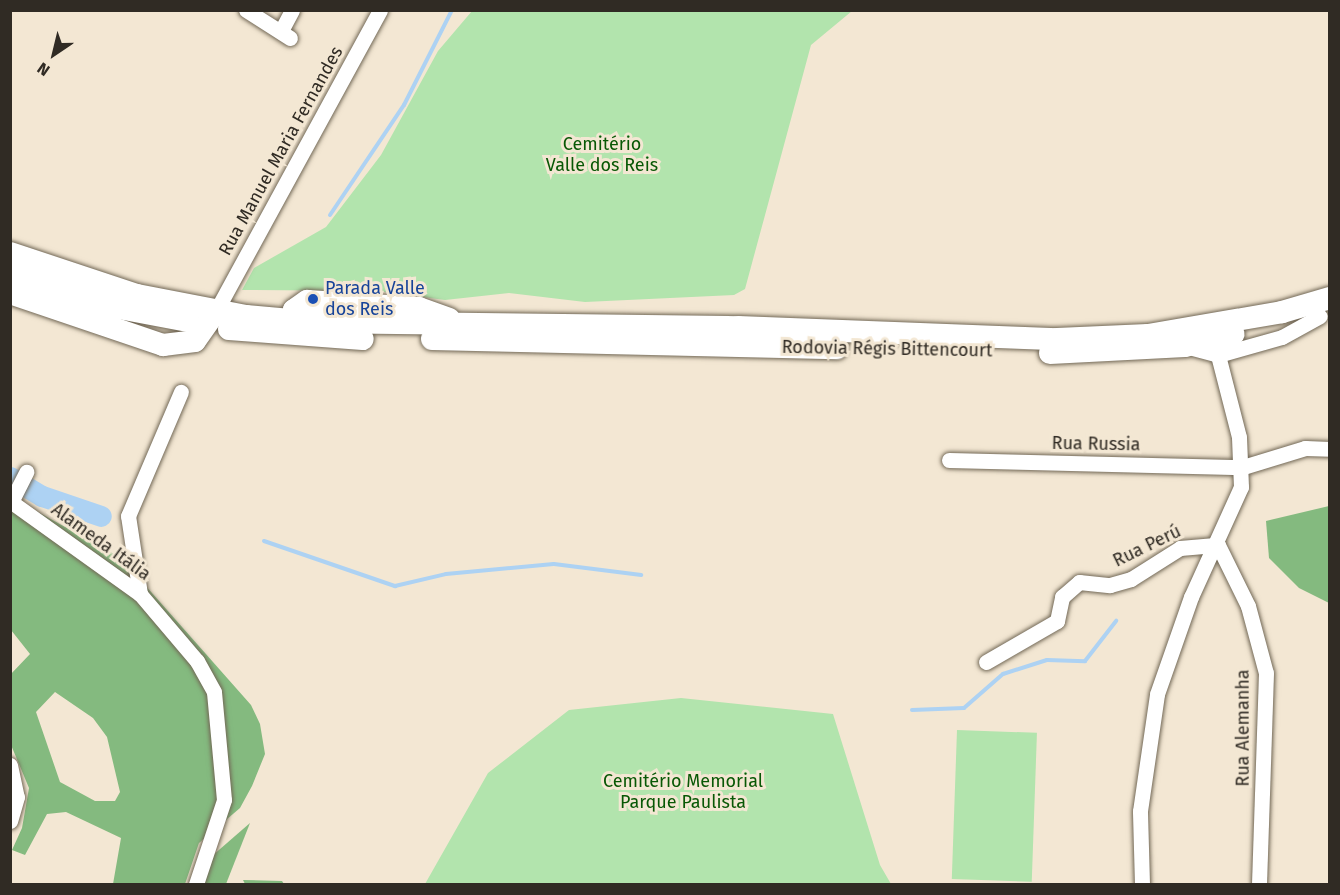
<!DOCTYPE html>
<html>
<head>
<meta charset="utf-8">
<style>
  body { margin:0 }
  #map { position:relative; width:1340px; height:895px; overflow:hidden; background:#f3e7d3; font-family:"Fira Sans",sans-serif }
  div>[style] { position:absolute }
  .green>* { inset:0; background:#b2e4ad; transform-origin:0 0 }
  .forest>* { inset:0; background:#84ba7f }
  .stream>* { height:4px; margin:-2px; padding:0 2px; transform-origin:2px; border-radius:2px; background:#add2f3 }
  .river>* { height:21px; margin:-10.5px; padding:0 10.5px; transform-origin:10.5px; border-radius:10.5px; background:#add2f3 }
  .roads { filter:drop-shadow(0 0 2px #726856) drop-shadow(0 0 2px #726856) }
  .minor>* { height:15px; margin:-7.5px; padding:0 7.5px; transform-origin:7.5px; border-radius:7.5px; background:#fff }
  .highway>* { height:22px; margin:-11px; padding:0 11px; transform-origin:11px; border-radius:11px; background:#fff }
  .dots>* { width:16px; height:16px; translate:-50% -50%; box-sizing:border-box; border:3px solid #f3e7d3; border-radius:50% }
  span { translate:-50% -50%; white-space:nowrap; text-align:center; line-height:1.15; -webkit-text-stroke:6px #f3e7d3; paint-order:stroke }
  .park-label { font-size:18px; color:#085805 }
  .street-label { font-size:18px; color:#302b24 }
  .transit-label { font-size:18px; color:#164399 }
  .left { translate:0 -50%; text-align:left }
  .frame { position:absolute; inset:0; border:12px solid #302b24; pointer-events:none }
  .north { position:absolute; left:24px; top:24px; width:60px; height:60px; -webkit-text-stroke:4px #f3e7d3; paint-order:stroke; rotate:215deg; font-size:16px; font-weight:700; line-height:24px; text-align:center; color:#302b24 }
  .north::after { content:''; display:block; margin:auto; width:21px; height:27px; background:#302b24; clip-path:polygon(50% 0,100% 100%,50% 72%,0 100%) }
</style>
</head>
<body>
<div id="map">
  <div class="green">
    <i style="clip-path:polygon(472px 11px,852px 11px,811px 45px,745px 289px,734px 295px,585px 302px,509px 293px,445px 300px,377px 291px,242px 290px,254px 268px,326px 227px,381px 155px,438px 51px)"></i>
    <i style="clip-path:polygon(681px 698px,833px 714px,880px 865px,891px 884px,425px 884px,488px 773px,569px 710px)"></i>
    <i style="left:957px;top:730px;width:80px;height:149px;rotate:2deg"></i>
  </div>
  <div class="forest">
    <i style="clip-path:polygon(evenodd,11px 497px,121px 558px,251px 705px,260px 724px,265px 754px,252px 786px,240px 808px,199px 843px,185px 884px,113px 884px,121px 838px,66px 812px,47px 814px,25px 855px,12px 850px,22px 828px,29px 788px,11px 745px,10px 675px,30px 654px,11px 630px,11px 497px,55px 692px,93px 718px,107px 737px,120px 792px,115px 801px,95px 801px,60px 782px,36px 712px,55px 692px)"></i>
    <i style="clip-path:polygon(1329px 506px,1330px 506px,1329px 603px,1299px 588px,1269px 558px,1266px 521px)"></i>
    <i style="clip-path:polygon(250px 823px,226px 884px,202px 884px,212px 856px)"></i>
    <i style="clip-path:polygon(243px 880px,282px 881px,284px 884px,245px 884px)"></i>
  </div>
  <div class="stream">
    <i style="left:330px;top:215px;width:133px;rotate:-56.1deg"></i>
    <i style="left:404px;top:105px;width:106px;rotate:-63.2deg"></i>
    <i style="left:264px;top:541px;width:139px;rotate:19deg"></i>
    <i style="left:395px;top:586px;width:52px;rotate:-13.2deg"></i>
    <i style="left:446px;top:574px;width:108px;rotate:-5.3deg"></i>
    <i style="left:554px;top:564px;width:88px;rotate:7.2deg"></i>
    <i style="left:912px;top:710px;width:52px;rotate:-2.2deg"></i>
    <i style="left:964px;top:708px;width:52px;rotate:-41.1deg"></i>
    <i style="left:1003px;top:674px;width:46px;rotate:-17.7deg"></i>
    <i style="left:1047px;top:660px;width:38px;rotate:2deg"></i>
    <i style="left:1085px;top:661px;width:51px;rotate:-52.2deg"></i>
  </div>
  <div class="river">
    <i style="left:10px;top:477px;width:37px;rotate:31deg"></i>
    <i style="left:42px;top:496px;width:62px;rotate:18.7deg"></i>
  </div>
  <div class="roads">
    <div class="minor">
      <i style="left:246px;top:10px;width:52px;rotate:32.5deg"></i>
      <i style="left:282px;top:29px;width:21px;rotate:-62deg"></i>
      <i style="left:216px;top:311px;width:343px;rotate:-61.4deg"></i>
      <i style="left:1185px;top:346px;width:34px;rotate:15deg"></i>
      <i style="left:1218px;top:355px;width:66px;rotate:-15.7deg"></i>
      <i style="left:1282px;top:337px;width:43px;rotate:-28.9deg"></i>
      <i style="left:949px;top:460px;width:294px;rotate:1.4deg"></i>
      <i style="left:1243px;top:467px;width:65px;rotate:-17deg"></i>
      <i style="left:1305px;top:448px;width:25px;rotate:2deg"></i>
      <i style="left:10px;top:501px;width:160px;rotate:35.6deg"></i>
      <i style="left:140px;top:594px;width:88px;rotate:49.6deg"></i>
      <i style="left:197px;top:661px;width:35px;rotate:61deg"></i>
      <i style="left:214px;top:692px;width:108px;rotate:84.7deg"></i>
      <i style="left:224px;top:800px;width:89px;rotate:108.4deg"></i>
      <i style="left:11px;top:502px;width:34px;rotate:-63deg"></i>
      <i style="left:140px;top:594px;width:79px;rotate:-98.7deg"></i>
      <i style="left:128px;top:516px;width:135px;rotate:-66.9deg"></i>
      <i style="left:986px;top:662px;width:82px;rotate:-30deg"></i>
      <i style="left:1057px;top:621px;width:25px;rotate:-78deg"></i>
      <i style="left:1062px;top:597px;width:23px;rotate:-41deg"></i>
      <i style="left:1079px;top:582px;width:31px;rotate:6deg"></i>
      <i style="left:1110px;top:585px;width:22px;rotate:-16deg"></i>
      <i style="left:1131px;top:579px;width:58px;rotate:-32.3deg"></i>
      <i style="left:1180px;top:548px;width:38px;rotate:-5deg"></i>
      <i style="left:1218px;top:545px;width:68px;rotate:63.8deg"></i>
      <i style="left:1248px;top:606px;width:69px;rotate:75deg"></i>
      <i style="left:1266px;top:673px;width:211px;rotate:91.9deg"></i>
      <i style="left:10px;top:765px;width:33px;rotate:78deg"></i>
      <i style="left:17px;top:797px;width:25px;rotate:106deg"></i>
      <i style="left:1142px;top:884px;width:73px;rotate:-91.6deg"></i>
      <i style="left:1140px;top:811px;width:118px;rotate:-81.7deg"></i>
      <i style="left:1157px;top:694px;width:103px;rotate:-70.7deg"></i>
      <i style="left:1191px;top:597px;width:121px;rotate:-65.6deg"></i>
      <i style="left:1241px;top:487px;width:50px;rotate:-92.3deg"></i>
      <i style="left:1239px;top:437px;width:85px;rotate:-104.4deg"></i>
    </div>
    <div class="highway">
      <i style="left:10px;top:253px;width:134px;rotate:18.3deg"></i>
      <i style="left:137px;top:295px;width:111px;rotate:10.9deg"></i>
      <i style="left:246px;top:316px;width:67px;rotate:5.1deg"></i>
      <i style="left:313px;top:322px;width:425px;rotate:0.7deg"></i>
      <i style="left:738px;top:327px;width:319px;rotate:2.2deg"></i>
      <i style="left:1057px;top:339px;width:91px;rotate:-2.5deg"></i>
      <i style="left:1148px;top:335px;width:136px;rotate:-9.7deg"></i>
      <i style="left:1282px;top:312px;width:50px;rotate:-16.3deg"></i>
      <i style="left:10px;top:272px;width:115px;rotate:18.3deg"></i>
      <i style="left:119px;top:308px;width:70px;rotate:10.7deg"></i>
      <i style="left:10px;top:293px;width:162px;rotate:18.8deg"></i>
      <i style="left:163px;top:345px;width:32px;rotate:-7deg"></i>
      <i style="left:195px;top:341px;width:37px;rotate:-55deg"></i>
      <i style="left:229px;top:329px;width:134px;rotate:4.3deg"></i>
      <i style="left:291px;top:333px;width:23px;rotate:-83deg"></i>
      <i style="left:294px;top:310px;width:16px;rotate:-35deg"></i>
      <i style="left:307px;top:301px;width:112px;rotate:3.6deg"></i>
      <i style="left:419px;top:308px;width:32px;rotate:20deg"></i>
      <i style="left:432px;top:339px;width:405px;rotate:1.3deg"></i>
      <i style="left:1050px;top:353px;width:135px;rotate:-3deg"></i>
      <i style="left:1185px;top:346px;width:50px;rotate:-13.8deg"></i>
    </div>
  </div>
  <div class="dots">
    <i style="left:313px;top:299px;background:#1a4fb4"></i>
  </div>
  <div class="park-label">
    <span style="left:602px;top:155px">Cemitério<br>Valle dos Reis</span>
    <span style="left:683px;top:792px">Cemitério Memorial<br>Parque Paulista</span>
  </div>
  <div class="street-label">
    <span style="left:281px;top:151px;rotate:-61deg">Rua Manuel Maria Fernandes</span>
    <span style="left:887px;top:349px;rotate:1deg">Rodovia Régis Bittencourt</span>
    <span style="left:1096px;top:444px;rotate:1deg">Rua Russia</span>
    <span style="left:101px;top:542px;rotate:36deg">Alameda Itália</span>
    <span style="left:1147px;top:546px;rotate:-26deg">Rua Perú</span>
    <span style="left:1243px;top:728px;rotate:-90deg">Rua Alemanha</span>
  </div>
  <div class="transit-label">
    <span class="left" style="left:325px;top:299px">Parada Valle<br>dos Reis</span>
  </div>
  <div class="frame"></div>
  <div class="north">N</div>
</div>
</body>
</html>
